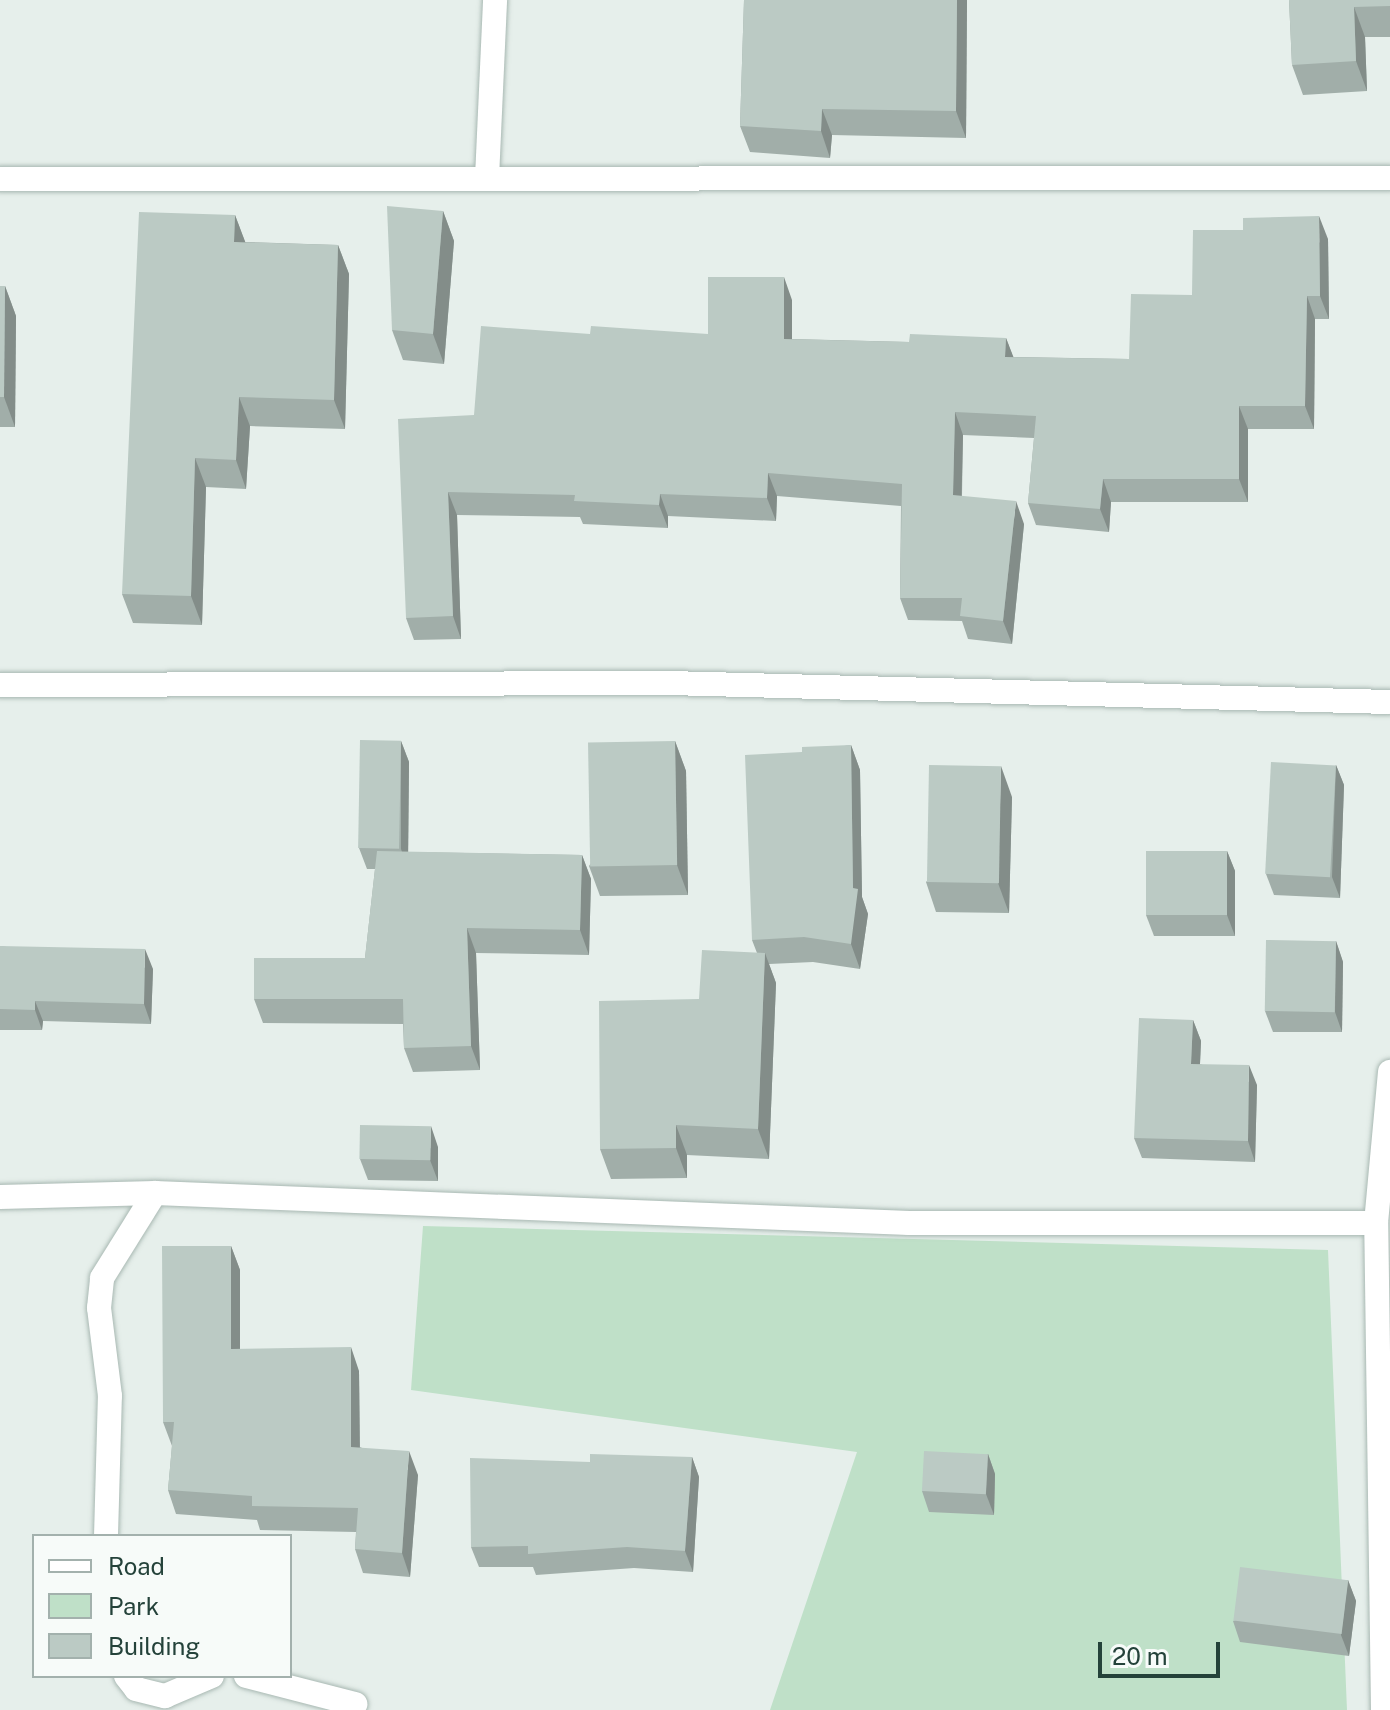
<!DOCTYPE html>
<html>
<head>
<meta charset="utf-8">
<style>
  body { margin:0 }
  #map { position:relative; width:1390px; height:1710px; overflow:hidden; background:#e6efeb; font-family:"Public Sans",sans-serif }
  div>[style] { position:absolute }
  .green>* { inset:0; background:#bfe0c8 }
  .roads { filter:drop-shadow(0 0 2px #a8b8b2) drop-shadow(0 0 2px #a8b8b2) }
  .minor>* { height:24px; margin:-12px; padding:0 12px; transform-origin:12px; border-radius:12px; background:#fff }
  .wall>* { inset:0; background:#a1aea9 }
  .shaded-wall>* { inset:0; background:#838d89 }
  .building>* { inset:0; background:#bbcac4; transform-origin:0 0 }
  span { translate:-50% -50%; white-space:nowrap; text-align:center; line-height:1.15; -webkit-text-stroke:6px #f7fbf9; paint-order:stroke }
  .legend { position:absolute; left:32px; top:1534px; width:260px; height:144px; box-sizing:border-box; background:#f7fbf9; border:2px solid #a3b1ad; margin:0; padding:10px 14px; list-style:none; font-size:24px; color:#24423a }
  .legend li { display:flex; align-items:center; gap:16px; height:40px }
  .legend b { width:40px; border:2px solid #a3b1ad }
  .scale { position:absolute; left:1098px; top:1642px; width:122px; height:36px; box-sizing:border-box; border:4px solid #24423a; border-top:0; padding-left:10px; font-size:24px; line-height:28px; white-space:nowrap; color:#24423a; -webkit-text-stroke:6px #f7fbf9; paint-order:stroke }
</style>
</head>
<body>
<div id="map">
  <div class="green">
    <i style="clip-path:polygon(423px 1226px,1328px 1250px,1347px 1710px,770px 1710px,857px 1452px,411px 1390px)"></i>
  </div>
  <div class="roads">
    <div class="minor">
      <i style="left:487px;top:178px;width:178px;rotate:-87.4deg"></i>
      <i style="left:0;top:179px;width:1390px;rotate:-0.04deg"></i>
      <i style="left:0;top:685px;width:669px;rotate:-0.17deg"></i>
      <i style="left:669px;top:683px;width:721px;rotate:1.51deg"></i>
      <i style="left:0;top:1197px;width:155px;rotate:-1.5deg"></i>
      <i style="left:155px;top:1193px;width:755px;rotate:2.28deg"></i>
      <i style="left:909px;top:1223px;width:467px"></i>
      <i style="left:106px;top:1536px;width:140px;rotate:-88.4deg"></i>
      <i style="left:110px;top:1396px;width:89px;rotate:-97.1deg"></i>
      <i style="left:99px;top:1308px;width:30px;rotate:-84deg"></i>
      <i style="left:102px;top:1278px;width:100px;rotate:-58.1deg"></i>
      <i style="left:126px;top:1676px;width:16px;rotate:52deg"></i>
      <i style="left:136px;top:1689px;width:30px;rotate:14deg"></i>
      <i style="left:165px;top:1696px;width:51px;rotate:-23.1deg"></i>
      <i style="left:246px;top:1676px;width:113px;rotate:14.4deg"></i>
      <i style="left:1383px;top:1710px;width:487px;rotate:-90.8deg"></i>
      <i style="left:1376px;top:1223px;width:152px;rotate:-84.7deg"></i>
    </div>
  </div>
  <div class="wall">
    <i style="clip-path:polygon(744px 0,967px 0,966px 138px,832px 135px,830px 158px,750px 152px,740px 126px)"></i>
    <i style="clip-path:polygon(1289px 0,1390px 0,1390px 37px,1365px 37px,1367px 91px,1303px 95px,1292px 65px)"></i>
    <i style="clip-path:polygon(443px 211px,454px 241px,444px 364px,403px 360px,392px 330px)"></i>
    <i style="clip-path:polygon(235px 215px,245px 242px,338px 245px,349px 274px,345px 429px,250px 426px,246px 489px,206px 487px,202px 625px,133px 623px,122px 594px)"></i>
    <i style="clip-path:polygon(1328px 239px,1329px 319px,1315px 319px,1314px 429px,1248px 429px,1248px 502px,1111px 502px,1109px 532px,1036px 525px,1028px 503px,1034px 438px,963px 435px,962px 496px,1024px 524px,1012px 644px,968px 639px,962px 621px,908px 620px,900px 598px,901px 506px,777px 496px,776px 521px,668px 516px,668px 528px,583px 524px,580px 517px,457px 515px,461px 639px,414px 640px,406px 618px,474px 415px,590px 334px,708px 334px,792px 300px,792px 339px,909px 342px,1006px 338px,1013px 357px,1129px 359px,1192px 295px)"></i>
    <i style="clip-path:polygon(0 286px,5px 286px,16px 316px,15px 427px,0 427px)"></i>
    <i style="clip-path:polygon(401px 741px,409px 762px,408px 852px,582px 855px,591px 879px,589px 955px,476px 953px,480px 1070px,413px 1072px,404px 1048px,403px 1024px,263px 1023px,254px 999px,365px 958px,375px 869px,367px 869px,359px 848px)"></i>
    <i style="clip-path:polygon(675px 741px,686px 771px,688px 895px,600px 896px,589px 866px)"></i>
    <i style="clip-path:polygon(851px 745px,860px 770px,862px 897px,868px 914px,860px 969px,813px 962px,769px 964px,776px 983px,769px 1159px,687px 1155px,687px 1178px,611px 1179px,600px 1149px,699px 999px,757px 953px,752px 940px,802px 752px)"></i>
    <i style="clip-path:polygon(1336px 765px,1344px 785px,1340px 898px,1274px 895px,1266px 874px)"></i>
    <i style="clip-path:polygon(1012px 797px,1009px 913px,936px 912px,926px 882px)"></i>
    <i style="clip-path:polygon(1227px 851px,1235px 871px,1235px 936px,1154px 936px,1146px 915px)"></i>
    <i style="clip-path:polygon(1336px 941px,1343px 962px,1342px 1032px,1273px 1032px,1265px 1011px)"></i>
    <i style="clip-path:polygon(0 946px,153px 969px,151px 1024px,43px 1021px,42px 1030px,0 1030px)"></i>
    <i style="clip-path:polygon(1193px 1020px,1201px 1041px,1200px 1064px,1257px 1085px,1255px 1162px,1142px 1158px,1134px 1138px)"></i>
    <i style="clip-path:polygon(438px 1147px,438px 1181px,368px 1180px,360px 1159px)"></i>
    <i style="clip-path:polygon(231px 1246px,240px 1270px,240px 1349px,359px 1371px,360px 1447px,418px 1475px,410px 1577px,363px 1573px,355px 1549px,356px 1532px,260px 1530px,257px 1520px,176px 1514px,168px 1490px,172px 1446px,163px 1422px)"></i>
    <i style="clip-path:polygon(988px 1454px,995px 1474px,994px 1515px,929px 1512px,922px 1491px)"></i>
    <i style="clip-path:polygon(692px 1457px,699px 1477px,693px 1572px,634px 1568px,536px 1575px,533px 1567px,479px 1567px,471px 1547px,590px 1462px)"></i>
    <i style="clip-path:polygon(1348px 1580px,1356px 1601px,1349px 1656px,1240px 1642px,1233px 1621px)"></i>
  </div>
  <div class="shaded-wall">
    <i style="clip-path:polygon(957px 0,967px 0,966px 138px,956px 111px)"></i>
    <i style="clip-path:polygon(1354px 7px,1365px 37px,1367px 91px,1356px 61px)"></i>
    <i style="clip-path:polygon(822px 109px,832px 135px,830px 158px,821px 131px)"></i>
    <i style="clip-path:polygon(443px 211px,454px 241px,444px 364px,433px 334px)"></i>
    <i style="clip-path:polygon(235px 215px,246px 244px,234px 242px)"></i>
    <i style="clip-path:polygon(1319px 216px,1328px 239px,1329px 319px,1320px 296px)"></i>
    <i style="clip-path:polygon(338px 245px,349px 274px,345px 429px,334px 400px)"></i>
    <i style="clip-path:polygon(784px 277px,792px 300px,792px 362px,784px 339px)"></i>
    <i style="clip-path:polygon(5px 286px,16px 316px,15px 427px,4px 397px)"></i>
    <i style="clip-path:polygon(1307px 296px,1315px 319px,1314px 429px,1305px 406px)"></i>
    <i style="clip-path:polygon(1006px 338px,1015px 361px,1005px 357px)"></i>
    <i style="clip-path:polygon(239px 397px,250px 426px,246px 489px,236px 460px)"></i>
    <i style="clip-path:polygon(1239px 406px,1248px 429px,1248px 502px,1239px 479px)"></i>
    <i style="clip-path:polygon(955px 412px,963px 435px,961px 518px,953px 495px)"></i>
    <i style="clip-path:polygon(195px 458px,206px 487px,202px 625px,191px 596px)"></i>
    <i style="clip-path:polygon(768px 473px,777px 496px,776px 521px,767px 498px)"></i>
    <i style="clip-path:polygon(1103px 479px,1111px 502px,1109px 532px,1100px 509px)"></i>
    <i style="clip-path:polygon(448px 492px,457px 515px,461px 639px,453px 616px)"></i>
    <i style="clip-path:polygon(660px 494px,668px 516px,668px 528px,659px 505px)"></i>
    <i style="clip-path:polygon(1016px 501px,1024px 524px,1012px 644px,1003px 621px)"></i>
    <i style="clip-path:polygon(401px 741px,409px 762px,408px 869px,401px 849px)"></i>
    <i style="clip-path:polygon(675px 741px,686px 771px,688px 895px,677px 865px)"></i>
    <i style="clip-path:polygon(851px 745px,860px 770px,862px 897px,868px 914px,860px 969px,851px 944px,853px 888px)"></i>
    <i style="clip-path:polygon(1336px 765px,1344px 785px,1340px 898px,1332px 877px)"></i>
    <i style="clip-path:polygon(1001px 766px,1012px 797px,1009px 913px,998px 883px)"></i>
    <i style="clip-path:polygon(1227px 851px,1235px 871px,1235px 936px,1227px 915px)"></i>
    <i style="clip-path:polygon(582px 855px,591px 879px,589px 955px,580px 930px)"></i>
    <i style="clip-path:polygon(467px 928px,476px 953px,480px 1070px,471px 1046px)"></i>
    <i style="clip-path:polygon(1336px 941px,1343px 962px,1342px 1032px,1335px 1012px)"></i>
    <i style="clip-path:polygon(145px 949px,153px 969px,151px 1024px,144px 1004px)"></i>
    <i style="clip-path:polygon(765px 953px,776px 983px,769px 1159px,758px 1129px)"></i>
    <i style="clip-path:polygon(35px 1001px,43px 1021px,42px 1030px,35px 1010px)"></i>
    <i style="clip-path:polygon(1193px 1020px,1201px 1041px,1199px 1085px,1191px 1064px)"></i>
    <i style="clip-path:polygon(1249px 1065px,1257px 1085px,1255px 1162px,1248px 1141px)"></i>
    <i style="clip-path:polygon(676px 1125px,687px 1155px,687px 1178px,676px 1148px)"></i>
    <i style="clip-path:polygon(431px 1126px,438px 1147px,438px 1181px,430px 1160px)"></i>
    <i style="clip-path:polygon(231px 1246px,240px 1270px,240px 1373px,231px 1349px)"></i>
    <i style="clip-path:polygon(351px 1347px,359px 1371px,360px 1471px,351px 1447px)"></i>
    <i style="clip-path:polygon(409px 1451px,418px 1475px,410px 1577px,402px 1553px)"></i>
    <i style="clip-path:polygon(988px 1454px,995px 1474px,994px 1515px,986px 1494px)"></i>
    <i style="clip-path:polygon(692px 1457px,699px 1477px,693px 1572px,685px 1551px)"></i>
    <i style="clip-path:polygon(1348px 1580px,1356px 1601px,1349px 1656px,1341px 1635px)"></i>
  </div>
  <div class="building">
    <i style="clip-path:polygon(744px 0,957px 0,956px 111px,822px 109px,821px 131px,740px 126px)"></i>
    <i style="clip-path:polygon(1289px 0,1390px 0,1390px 6px,1354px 7px,1356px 61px,1292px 65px)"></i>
    <i style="clip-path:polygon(387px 206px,443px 211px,433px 334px,392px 330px)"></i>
    <i style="clip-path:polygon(139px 212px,235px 215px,234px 242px,338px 245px,334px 400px,239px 397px,236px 460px,195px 458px,191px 596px,122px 594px)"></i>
    <i style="clip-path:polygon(1319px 216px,1320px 296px,1307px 296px,1305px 406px,1239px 406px,1239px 479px,1103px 479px,1100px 509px,1028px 503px,1036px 416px,955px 412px,953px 495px,1016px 501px,1003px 621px,960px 616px,962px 598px,900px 598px,902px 484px,768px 473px,767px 498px,660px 494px,659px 505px,574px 501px,575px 495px,448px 492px,453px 616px,406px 618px,398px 419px,474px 415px,481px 326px,590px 334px,591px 326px,708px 334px,708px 277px,784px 277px,784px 339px,909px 342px,910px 334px,1006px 338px,1005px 357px,1129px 359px,1131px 294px,1192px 295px,1193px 230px,1243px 230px,1243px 218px)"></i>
    <i style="clip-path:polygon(0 286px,5px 286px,4px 397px,0 397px)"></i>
    <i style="left:360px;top:740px;width:41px;height:108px;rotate:1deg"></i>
    <i style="left:675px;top:741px;width:124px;height:87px;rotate:89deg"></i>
    <i style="clip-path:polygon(851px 745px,853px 888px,858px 889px,851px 944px,804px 937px,752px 940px,745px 755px,802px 752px,802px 747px)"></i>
    <i style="left:1271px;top:762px;width:65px;height:112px;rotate:3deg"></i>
    <i style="left:929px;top:765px;width:72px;height:117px;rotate:1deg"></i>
    <i style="clip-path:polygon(377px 851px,582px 855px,580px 930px,467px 928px,471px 1046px,404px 1048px,403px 999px,254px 999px,254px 958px,365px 958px)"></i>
    <i style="left:1146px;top:851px;width:81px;height:64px"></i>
    <i style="left:1266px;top:940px;width:70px;height:71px;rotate:1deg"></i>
    <i style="clip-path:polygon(0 946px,145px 949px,144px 1004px,35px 1001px,35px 1010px,0 1009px)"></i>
    <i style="clip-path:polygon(702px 950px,765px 953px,758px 1129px,676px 1125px,676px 1148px,600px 1149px,599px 1001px,699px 999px)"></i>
    <i style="clip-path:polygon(1139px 1018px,1193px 1020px,1191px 1064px,1249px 1065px,1248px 1141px,1134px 1138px)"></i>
    <i style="left:360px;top:1125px;width:71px;height:34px;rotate:1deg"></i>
    <i style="clip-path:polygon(162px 1246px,231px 1246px,231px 1349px,351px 1347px,351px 1447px,409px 1451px,402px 1553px,355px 1549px,358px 1508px,252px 1506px,252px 1496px,168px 1490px,174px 1422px,163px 1422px)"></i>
    <i style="left:924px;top:1451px;width:64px;height:40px;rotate:3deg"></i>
    <i style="clip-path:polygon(590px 1454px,692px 1457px,685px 1551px,627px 1547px,528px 1554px,528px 1546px,471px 1547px,470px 1458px,590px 1462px)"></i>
    <i style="left:1240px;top:1567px;width:109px;height:54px;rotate:7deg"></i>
  </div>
  <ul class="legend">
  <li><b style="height:10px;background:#fff"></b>Road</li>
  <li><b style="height:22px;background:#bfe0c8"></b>Park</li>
  <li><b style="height:22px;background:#bbcac4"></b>Building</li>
  </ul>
  <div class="scale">20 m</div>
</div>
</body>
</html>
